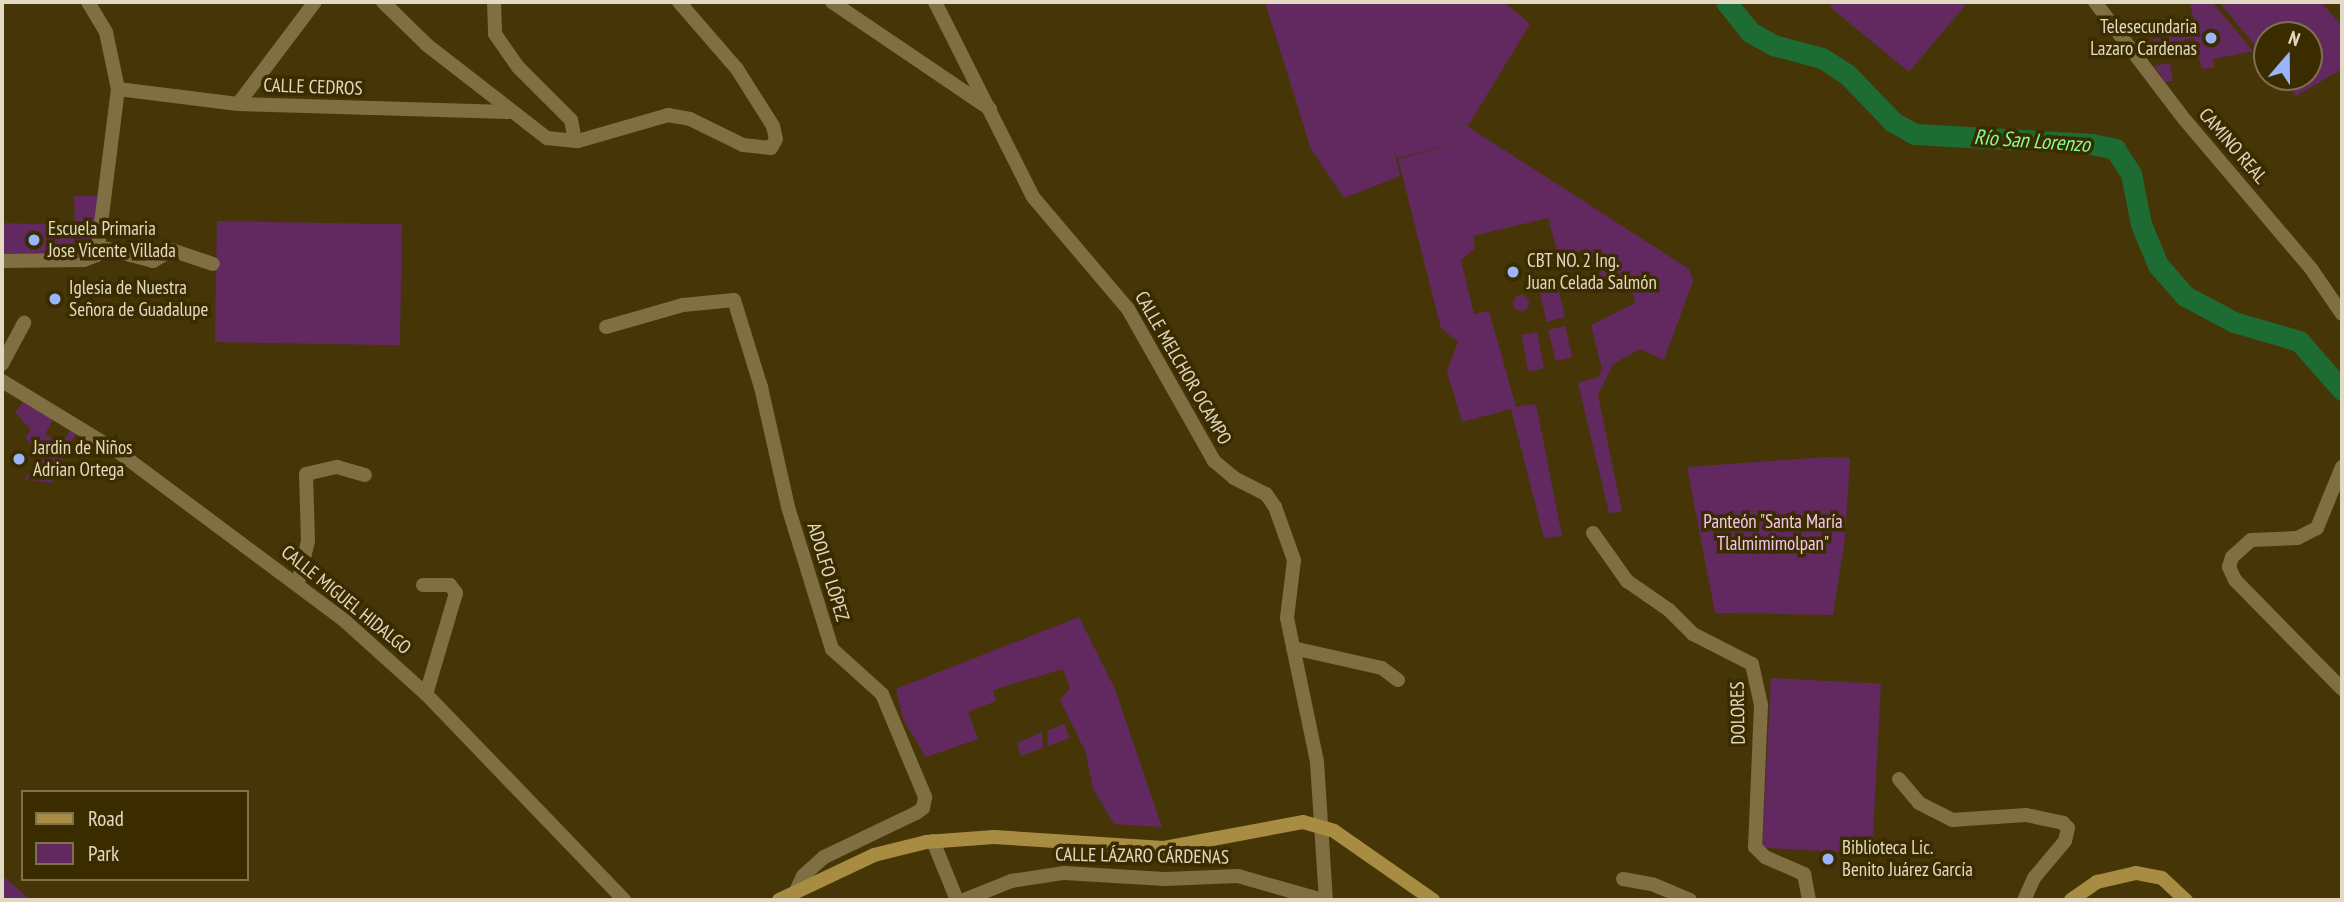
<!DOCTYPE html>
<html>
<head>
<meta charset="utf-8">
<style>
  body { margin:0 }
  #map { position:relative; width:2344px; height:902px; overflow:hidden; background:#463607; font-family:"PT Sans Narrow",sans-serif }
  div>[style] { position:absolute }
  .green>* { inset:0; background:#622960; transform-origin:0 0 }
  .round { border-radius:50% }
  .river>* { height:21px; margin:-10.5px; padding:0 10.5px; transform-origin:10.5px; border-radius:10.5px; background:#1d6c33 }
  .street>* { height:14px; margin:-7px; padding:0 7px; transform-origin:7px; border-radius:7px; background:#806f43 }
  .secondary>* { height:14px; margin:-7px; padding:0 7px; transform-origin:7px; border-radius:7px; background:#a88c42 }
  .dots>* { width:19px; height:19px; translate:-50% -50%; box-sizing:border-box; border:4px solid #3b2c00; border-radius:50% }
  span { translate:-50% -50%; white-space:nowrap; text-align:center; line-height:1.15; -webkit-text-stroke:7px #3b2c00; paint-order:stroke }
  .poi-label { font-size:19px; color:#e2d9c2 }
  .right { translate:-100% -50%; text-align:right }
  .left { translate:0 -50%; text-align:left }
  .street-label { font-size:19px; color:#e2d9c2 }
  .park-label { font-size:19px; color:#f3c8f0 }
  .water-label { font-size:21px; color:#81fe9b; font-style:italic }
  .frame { position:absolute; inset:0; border:4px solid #e2d9c2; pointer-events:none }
  .legend { position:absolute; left:21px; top:790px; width:228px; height:91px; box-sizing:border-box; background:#3b2c00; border:2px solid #7e714e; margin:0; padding:9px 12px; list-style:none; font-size:21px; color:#e2d9c2 }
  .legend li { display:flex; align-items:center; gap:14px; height:35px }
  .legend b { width:35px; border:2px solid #7e714e }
  .north { position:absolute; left:2253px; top:21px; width:70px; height:70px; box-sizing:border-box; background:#3b2c00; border:2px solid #7e714e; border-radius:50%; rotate:20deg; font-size:19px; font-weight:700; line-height:28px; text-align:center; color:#e2d9c2 }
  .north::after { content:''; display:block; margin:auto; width:24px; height:32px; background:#9bb5fd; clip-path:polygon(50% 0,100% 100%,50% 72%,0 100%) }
</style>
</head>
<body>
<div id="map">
  <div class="green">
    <i style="clip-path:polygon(1265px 2px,1504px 2px,1530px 24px,1468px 126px,1445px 112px,1689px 269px,1693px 281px,1664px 360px,1640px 349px,1613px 364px,1598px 395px,1622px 512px,1609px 513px,1578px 383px,1599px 377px,1602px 369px,1591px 325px,1635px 303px,1627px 276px,1601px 279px,1597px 262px,1590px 264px,1586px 249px,1559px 257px,1548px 218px,1473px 236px,1475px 248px,1461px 260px,1474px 314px,1489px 311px,1516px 407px,1536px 404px,1562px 536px,1544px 538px,1511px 409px,1462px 422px,1447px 371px,1458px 342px,1441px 328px,1398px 159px,1465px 141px,1397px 158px,1394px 149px,1400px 176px,1344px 198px,1311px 149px)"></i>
    <i style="clip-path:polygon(1834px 2px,1968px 2px,1909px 72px,1830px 7px)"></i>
    <i style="clip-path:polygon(2212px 2px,2253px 51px,2213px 59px,2214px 67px,2202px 69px,2194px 38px,2150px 47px,2148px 41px,2196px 28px,2190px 4px)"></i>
    <i style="clip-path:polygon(2219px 2px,2321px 2px,2342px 26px,2342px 69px,2296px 96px,2281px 77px,2309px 77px,2309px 35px,2267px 35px,2267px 60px)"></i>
    <i style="clip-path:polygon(2170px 63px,2173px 81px,2165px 82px,2154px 66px)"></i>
    <i style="clip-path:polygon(74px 196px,99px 196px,97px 222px,75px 224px)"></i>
    <i style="left:217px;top:221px;width:185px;height:121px;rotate:1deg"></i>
    <i style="clip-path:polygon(2px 223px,71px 225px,70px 235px,96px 232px,95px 248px,84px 255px,2px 256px)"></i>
    <i style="left:1558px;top:288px;width:30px;height:19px;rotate:76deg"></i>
    <i class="round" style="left:1513px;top:295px;width:16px;height:16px"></i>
    <i style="left:1565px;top:326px;width:32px;height:17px;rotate:77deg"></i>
    <i style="left:1537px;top:332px;width:37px;height:16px;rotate:79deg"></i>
    <i style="clip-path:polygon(26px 399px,54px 418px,45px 434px,62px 444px,71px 429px,76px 432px,51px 483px,25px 479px,45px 457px,25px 438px,31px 430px,15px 412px)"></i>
    <i style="clip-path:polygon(1826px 457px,1850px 458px,1845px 538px,1833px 615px,1715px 613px,1687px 467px)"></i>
    <i style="clip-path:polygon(1079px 617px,1115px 689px,1162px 827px,1114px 824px,1093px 789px,1086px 753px,1060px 700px,1070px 688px,1063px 669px,993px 690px,996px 701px,968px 712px,978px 739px,926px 757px,904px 721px,896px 689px)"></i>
    <i style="left:1771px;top:678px;width:110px;height:170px;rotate:3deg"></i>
    <i style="clip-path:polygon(1064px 724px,1070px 738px,1048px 746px,1047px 731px)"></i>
    <i style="clip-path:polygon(1042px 732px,1043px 748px,1021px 756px,1017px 743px)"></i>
    <i style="clip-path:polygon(2px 875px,31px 900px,2px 900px)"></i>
  </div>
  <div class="river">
    <i style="left:1726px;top:2px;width:38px;rotate:51deg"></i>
    <i style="left:1750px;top:32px;width:26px;rotate:29deg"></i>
    <i style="left:1773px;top:45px;width:51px;rotate:14.9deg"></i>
    <i style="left:1822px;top:58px;width:30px;rotate:33deg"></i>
    <i style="left:1847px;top:74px;width:66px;rotate:46.2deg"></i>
    <i style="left:1893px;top:122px;width:25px;rotate:29deg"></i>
    <i style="left:1915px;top:134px;width:177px;rotate:3.2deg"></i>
    <i style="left:2092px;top:144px;width:24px;rotate:12deg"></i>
    <i style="left:2115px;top:149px;width:30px;rotate:57deg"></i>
    <i style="left:2131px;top:174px;width:51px;rotate:78.7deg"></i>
    <i style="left:2141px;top:224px;width:44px;rotate:67.5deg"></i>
    <i style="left:2158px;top:265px;width:41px;rotate:48.9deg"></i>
    <i style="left:2185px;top:296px;width:55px;rotate:28deg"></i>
    <i style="left:2234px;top:322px;width:68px;rotate:16.3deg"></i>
    <i style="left:2299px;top:341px;width:65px;rotate:48.7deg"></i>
  </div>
  <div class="street">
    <i style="left:383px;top:2px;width:62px;rotate:44.3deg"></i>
    <i style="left:427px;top:45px;width:152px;rotate:37.8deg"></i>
    <i style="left:547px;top:138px;width:31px;rotate:6deg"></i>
    <i style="left:578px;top:141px;width:94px;rotate:-16.1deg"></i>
    <i style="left:668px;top:115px;width:22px;rotate:10deg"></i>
    <i style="left:690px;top:119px;width:59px;rotate:26.1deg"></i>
    <i style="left:743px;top:145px;width:28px;rotate:6deg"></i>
    <i style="left:771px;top:148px;width:10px;rotate:-61deg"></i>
    <i style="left:776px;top:139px;width:13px;rotate:-103deg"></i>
    <i style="left:773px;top:126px;width:67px;rotate:-122.3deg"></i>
    <i style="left:737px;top:69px;width:89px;rotate:-130.9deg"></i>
    <i style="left:494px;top:2px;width:32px;rotate:88deg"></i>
    <i style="left:495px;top:34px;width:40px;rotate:55.1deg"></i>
    <i style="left:518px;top:67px;width:75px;rotate:45deg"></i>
    <i style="left:571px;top:120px;width:21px;rotate:79deg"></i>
    <i style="left:832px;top:2px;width:191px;rotate:34.1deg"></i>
    <i style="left:935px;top:2px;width:218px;rotate:63.3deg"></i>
    <i style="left:1033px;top:197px;width:147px;rotate:49.7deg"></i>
    <i style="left:1128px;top:309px;width:175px;rotate:60.5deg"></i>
    <i style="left:1214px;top:461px;width:26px;rotate:40deg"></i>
    <i style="left:1234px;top:478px;width:36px;rotate:27deg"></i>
    <i style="left:1266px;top:494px;width:16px;rotate:55deg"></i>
    <i style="left:1275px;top:507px;width:56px;rotate:70.3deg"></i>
    <i style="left:1294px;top:560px;width:58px;rotate:96.9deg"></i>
    <i style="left:1287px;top:618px;width:147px;rotate:78.2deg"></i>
    <i style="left:1317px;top:762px;width:138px;rotate:86.3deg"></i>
    <i style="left:2095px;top:2px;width:148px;rotate:52.7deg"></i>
    <i style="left:2185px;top:120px;width:197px;rotate:49.7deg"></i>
    <i style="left:2312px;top:270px;width:53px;rotate:55.7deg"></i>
    <i style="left:118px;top:89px;width:121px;rotate:7.1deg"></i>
    <i style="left:238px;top:104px;width:270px;rotate:1.7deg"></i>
    <i style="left:238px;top:104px;width:128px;rotate:-53deg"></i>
    <i style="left:100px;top:247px;width:55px;rotate:14.8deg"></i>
    <i style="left:153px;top:261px;width:21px;rotate:-31deg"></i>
    <i style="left:171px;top:250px;width:44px;rotate:18.4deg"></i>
    <i style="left:2px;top:261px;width:82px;rotate:-0.7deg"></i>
    <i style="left:84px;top:260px;width:14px;rotate:-21deg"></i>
    <i style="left:97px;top:255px;width:167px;rotate:-82.8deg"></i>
    <i style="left:118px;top:89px;width:58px;rotate:-101.9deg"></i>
    <i style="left:106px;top:32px;width:35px;rotate:-121deg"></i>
    <i style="left:606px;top:327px;width:80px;rotate:-15.9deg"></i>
    <i style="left:683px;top:305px;width:51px;rotate:-5.6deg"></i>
    <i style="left:734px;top:300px;width:91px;rotate:72.8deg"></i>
    <i style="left:761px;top:387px;width:123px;rotate:77.3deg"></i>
    <i style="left:788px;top:507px;width:149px;rotate:72.8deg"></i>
    <i style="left:832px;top:649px;width:67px;rotate:42deg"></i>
    <i style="left:882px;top:694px;width:112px;rotate:67.3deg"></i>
    <i style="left:925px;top:797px;width:11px;rotate:100deg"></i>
    <i style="left:923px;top:808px;width:9px;rotate:144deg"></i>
    <i style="left:916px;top:813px;width:102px;rotate:154.4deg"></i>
    <i style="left:824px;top:857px;width:28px;rotate:138deg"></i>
    <i style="left:803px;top:876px;width:14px;rotate:115deg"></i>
    <i style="left:2px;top:364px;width:47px;rotate:-61.8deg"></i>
    <i style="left:2px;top:381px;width:135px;rotate:31.3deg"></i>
    <i style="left:117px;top:451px;width:286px;rotate:36.7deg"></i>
    <i style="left:346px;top:622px;width:108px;rotate:42deg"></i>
    <i style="left:426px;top:694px;width:286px;rotate:46.1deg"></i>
    <i style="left:2342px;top:467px;width:66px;rotate:112.3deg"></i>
    <i style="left:2317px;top:528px;width:22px;rotate:153deg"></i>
    <i style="left:2297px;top:538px;width:46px;rotate:177.5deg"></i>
    <i style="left:2251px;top:540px;width:25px;rotate:138deg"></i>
    <i style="left:2232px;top:557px;width:10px;rotate:107deg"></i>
    <i style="left:2229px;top:567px;width:14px;rotate:65deg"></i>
    <i style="left:2235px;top:580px;width:153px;rotate:45.5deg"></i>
    <i style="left:1593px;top:533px;width:59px;rotate:54.7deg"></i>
    <i style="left:1627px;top:581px;width:51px;rotate:34.6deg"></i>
    <i style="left:1669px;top:610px;width:34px;rotate:45deg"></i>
    <i style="left:1693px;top:634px;width:66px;rotate:27deg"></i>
    <i style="left:1752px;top:664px;width:42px;rotate:77.6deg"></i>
    <i style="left:1761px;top:705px;width:142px;rotate:92.4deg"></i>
    <i style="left:1755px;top:847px;width:14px;rotate:45deg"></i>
    <i style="left:1765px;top:857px;width:43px;rotate:23.6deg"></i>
    <i style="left:1804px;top:874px;width:26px;rotate:79deg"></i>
    <i style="left:298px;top:583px;width:43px;rotate:-76.6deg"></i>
    <i style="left:308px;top:541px;width:67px;rotate:-91.7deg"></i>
    <i style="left:306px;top:474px;width:32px;rotate:-13deg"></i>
    <i style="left:337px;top:467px;width:29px;rotate:16deg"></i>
    <i style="left:423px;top:585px;width:27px"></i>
    <i style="left:450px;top:585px;width:10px;rotate:53deg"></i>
    <i style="left:456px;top:593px;width:105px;rotate:106.5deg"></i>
    <i style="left:1293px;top:648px;width:91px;rotate:12.7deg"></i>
    <i style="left:1382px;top:668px;width:20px;rotate:37deg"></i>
    <i style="left:1899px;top:779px;width:31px;rotate:50deg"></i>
    <i style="left:1919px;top:803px;width:37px;rotate:27deg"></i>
    <i style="left:1952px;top:820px;width:74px;rotate:-3.9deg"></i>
    <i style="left:2026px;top:815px;width:38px;rotate:12deg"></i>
    <i style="left:2063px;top:823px;width:7px;rotate:45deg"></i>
    <i style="left:2068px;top:828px;width:13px;rotate:103deg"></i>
    <i style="left:2065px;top:841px;width:48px;rotate:130deg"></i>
    <i style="left:2034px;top:878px;width:24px;rotate:114deg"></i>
    <i style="left:933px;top:841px;width:64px;rotate:67.9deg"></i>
    <i style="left:1623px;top:879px;width:29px;rotate:10deg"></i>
    <i style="left:1652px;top:884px;width:41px;rotate:22.8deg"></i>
    <i style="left:964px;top:900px;width:51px;rotate:-22deg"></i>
    <i style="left:1011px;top:881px;width:54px;rotate:-8.6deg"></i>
    <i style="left:1064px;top:873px;width:101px;rotate:3.4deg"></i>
    <i style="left:1165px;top:879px;width:73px;rotate:-2.4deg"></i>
    <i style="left:1238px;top:876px;width:87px;rotate:15.9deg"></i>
  </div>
  <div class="secondary">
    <i style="left:779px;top:900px;width:105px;rotate:-25.3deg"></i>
    <i style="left:874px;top:855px;width:54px;rotate:-14deg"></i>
    <i style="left:926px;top:842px;width:68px;rotate:-4.2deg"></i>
    <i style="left:994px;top:837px;width:170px;rotate:3.7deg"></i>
    <i style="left:1164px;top:848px;width:141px;rotate:-10.6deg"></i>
    <i style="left:1303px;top:822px;width:32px;rotate:16deg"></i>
    <i style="left:1334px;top:831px;width:121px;rotate:34.9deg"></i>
    <i style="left:2071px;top:900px;width:32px;rotate:-35deg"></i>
    <i style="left:2097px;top:882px;width:40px;rotate:-13deg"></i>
    <i style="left:2136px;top:873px;width:26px;rotate:11deg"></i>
    <i style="left:2162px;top:878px;width:33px;rotate:43deg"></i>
  </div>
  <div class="dots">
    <i style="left:2211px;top:38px;background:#9bb5fd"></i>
    <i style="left:34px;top:240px;background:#9bb5fd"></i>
    <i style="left:1513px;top:272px;background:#9bb5fd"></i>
    <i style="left:55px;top:299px;background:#9bb5fd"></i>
    <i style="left:19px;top:459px;background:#9bb5fd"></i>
    <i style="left:1828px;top:859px;background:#9bb5fd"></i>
  </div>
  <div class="poi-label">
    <span class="right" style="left:2197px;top:38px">Telesecundaria<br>Lazaro Cardenas</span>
    <span class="left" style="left:48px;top:240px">Escuela Primaria<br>Jose Vicente Villada</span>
    <span class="left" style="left:1527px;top:272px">CBT NO. 2 Ing.<br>Juan Celada Salmón</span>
    <span class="left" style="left:69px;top:299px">Iglesia de Nuestra<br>Señora de Guadalupe</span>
    <span class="left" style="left:33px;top:459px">Jardin de Niños<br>Adrian Ortega</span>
    <span class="left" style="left:1842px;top:859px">Biblioteca Lic.<br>Benito Juárez García</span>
  </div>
  <div class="street-label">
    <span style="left:313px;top:87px;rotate:2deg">CALLE CEDROS</span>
    <span style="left:2233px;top:146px;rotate:49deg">CAMINO REAL</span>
    <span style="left:1183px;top:368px;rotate:60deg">CALLE MELCHOR OCAMPO</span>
    <span style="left:828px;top:572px;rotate:73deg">ADOLFO LÓPEZ</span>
    <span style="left:346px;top:600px;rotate:39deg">CALLE MIGUEL HIDALGO</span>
    <span style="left:1738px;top:713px;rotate:-91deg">DOLORES</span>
    <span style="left:1142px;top:856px;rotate:1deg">CALLE LÁZARO CÁRDENAS</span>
  </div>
  <div class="park-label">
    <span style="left:1773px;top:533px">Panteón "Santa María<br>Tlalmimimolpan"</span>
  </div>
  <div class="water-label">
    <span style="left:2032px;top:141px;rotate:4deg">Río San Lorenzo</span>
  </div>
  <div class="frame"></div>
  <ul class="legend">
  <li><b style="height:9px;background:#a88c42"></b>Road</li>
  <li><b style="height:19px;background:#622960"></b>Park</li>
  </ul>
  <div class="north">N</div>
</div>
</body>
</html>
